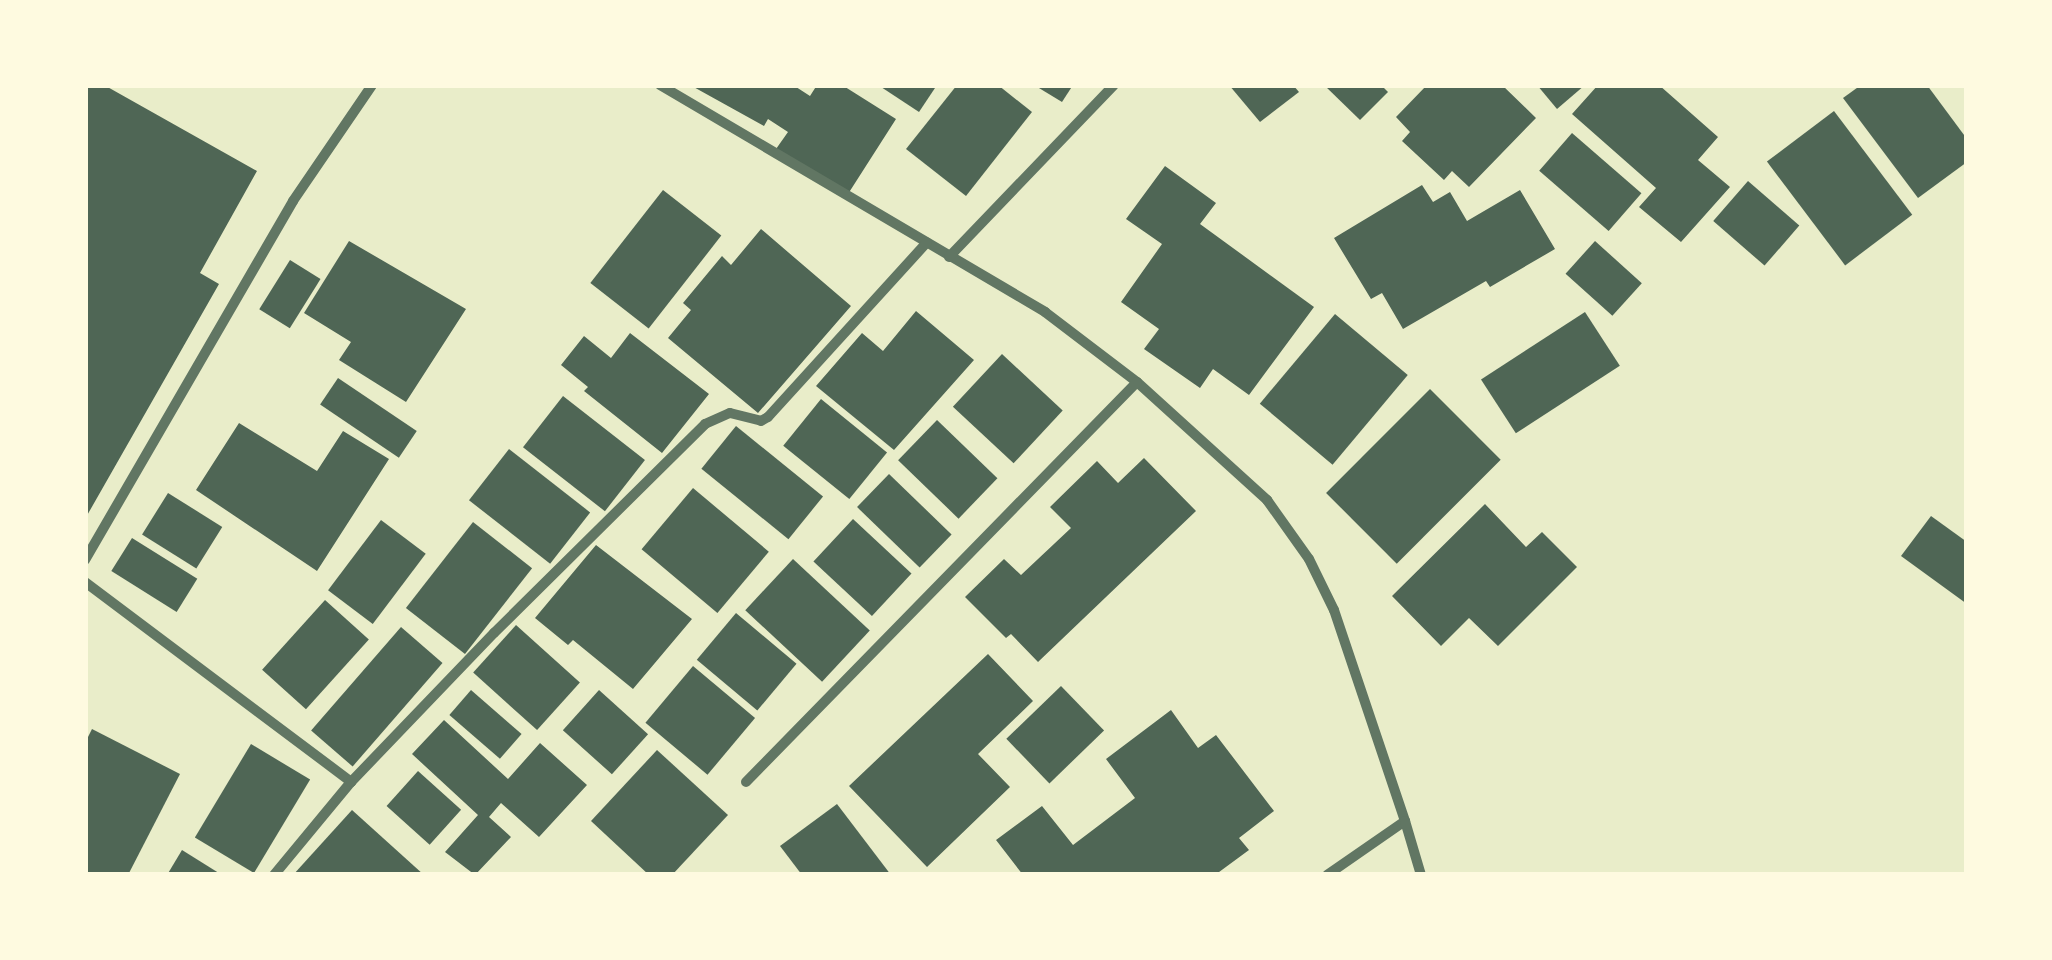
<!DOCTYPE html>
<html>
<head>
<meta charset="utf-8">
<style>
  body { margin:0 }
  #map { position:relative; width:2052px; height:960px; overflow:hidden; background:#e9edc9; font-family:"Golos Text",sans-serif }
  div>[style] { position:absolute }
  .building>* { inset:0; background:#4f6655; transform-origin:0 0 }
  .minor>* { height:10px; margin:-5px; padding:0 5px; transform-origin:5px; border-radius:5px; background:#617663 }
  span { translate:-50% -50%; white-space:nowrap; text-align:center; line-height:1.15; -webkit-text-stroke:8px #fefae0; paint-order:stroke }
  .frame { position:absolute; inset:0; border:88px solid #fefae0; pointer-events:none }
</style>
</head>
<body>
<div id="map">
  <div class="building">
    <i style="clip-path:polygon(85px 85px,104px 85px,257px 171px,200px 273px,219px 284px,85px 519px)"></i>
    <i style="clip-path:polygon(690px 85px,793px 85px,810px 96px,817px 85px,842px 85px,896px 119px,848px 194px,776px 149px,788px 132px,768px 119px,764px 126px)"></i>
    <i style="clip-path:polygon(878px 85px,937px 85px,919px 112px)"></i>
    <i style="clip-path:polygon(957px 85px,998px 85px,1032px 112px,966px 196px,906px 149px)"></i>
    <i style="clip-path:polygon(1034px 85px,1073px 85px,1062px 102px)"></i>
    <i style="clip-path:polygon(1229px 85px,1293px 85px,1299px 92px,1260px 122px)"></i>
    <i style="clip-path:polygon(1324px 85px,1381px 85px,1388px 92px,1360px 120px)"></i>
    <i style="clip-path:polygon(1427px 85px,1502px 85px,1536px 118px,1469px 187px,1452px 171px,1444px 180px,1402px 141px,1410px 132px,1396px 117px)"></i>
    <i style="clip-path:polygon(1537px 85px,1585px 85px,1557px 109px)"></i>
    <i style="clip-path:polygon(1598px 85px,1659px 85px,1718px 137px,1698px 160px,1730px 187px,1681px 242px,1639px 207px,1656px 188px,1572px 114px)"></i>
    <i style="clip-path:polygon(1861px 85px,1927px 85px,1967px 139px,1967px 162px,1918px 198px,1843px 98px)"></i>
    <i style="left:1834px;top:111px;width:130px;height:84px;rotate:53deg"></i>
    <i style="left:1572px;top:133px;width:92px;height:50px;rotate:41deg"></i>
    <i style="clip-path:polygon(1165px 166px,1216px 203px,1200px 224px,1314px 307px,1249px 395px,1213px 369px,1200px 388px,1144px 349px,1159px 329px,1121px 302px,1162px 244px,1126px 219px)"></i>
    <i style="left:1748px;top:181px;width:68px;height:53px;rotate:41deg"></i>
    <i style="clip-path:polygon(1422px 185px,1433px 202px,1450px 192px,1467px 221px,1520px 190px,1555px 249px,1490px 287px,1486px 281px,1403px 329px,1382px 293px,1371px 299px,1334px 238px)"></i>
    <i style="left:663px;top:190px;width:74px;height:118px;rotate:38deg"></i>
    <i style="clip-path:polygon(761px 229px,851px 306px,758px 413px,668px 338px,691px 310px,683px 303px,722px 256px,731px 265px)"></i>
    <i style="clip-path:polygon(349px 241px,466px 309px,406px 402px,339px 360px,351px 342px,304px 313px)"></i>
    <i style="left:1595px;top:241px;width:63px;height:44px;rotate:42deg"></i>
    <i style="left:290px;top:260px;width:36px;height:58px;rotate:32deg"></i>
    <i style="clip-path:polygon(916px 311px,974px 360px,894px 450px,816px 386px,862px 333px,883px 351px)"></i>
    <i style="left:1585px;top:312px;width:64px;height:124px;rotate:57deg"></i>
    <i style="left:1335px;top:314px;width:95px;height:117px;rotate:40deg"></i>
    <i style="clip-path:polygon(630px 333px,709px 394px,662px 453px,584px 391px,588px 387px,561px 365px,584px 336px,611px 358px)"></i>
    <i style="left:1002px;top:354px;width:83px;height:72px;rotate:43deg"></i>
    <i style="left:338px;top:378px;width:95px;height:32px;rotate:34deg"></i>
    <i style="left:1430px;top:389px;width:100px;height:147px;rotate:45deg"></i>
    <i style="left:563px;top:396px;width:104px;height:65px;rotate:38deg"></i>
    <i style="left:821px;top:399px;width:85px;height:60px;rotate:39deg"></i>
    <i style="left:937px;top:420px;width:84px;height:56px;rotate:44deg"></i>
    <i style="clip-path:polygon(239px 423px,317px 471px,343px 431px,389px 459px,317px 571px,196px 490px)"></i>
    <i style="left:736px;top:426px;width:112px;height:55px;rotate:39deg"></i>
    <i style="left:509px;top:449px;width:103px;height:65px;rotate:38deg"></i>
    <i style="clip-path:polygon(1144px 458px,1196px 511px,1038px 662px,1011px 634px,1006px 638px,965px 597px,1004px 559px,1021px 575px,1071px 528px,1050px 507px,1097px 461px,1118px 483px)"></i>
    <i style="left:889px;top:474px;width:87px;height:46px;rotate:44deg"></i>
    <i style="left:693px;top:488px;width:99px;height:80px;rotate:40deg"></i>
    <i style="left:168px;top:493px;width:64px;height:49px;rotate:32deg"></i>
    <i style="clip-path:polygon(1485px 504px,1526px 547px,1542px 532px,1577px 567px,1498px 646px,1469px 618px,1441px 646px,1392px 596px)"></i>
    <i style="clip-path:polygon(1931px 516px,1967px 542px,1967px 604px,1901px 556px)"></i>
    <i style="left:853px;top:519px;width:80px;height:58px;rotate:43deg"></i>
    <i style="left:381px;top:520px;width:56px;height:88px;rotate:37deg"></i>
    <i style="left:473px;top:522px;width:75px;height:109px;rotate:38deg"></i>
    <i style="left:132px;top:538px;width:77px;height:39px;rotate:32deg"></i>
    <i style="clip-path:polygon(596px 545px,692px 619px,633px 689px,573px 640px,568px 645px,535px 618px)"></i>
    <i style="left:793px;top:559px;width:105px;height:70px;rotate:43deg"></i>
    <i style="left:325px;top:600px;width:59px;height:94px;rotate:42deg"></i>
    <i style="left:736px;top:613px;width:79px;height:61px;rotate:40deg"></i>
    <i style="left:516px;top:625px;width:86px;height:64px;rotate:42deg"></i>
    <i style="left:401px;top:627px;width:55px;height:137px;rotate:41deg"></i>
    <i style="clip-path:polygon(988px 654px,1033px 701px,978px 754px,1010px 787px,927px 867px,849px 786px)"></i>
    <i style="left:693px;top:666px;width:81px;height:74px;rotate:40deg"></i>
    <i style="left:1061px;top:686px;width:62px;height:76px;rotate:46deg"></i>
    <i style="left:471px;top:690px;width:67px;height:33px;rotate:41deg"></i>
    <i style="left:599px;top:690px;width:66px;height:54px;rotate:42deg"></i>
    <i style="clip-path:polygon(1171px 710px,1198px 748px,1216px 735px,1274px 811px,1239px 838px,1249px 850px,1215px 875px,1023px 875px,996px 840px,1042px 806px,1073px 845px,1135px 798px,1106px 759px)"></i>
    <i style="clip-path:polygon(444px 720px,508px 779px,540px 743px,587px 785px,539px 837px,501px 803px,489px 817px,511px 837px,475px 875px,445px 852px,478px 815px,412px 754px)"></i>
    <i style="clip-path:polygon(92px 729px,180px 774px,128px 875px,85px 875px,85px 743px)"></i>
    <i style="left:251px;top:744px;width:69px;height:109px;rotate:31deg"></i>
    <i style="clip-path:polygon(657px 750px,728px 815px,672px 875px,649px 875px,591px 821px)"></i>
    <i style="left:418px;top:771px;width:58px;height:47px;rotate:42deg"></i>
    <i style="clip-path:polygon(837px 804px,891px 875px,802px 875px,780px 846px)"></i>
    <i style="clip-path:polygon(352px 810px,424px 875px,293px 875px)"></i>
    <i style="clip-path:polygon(182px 850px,222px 875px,167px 875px)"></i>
  </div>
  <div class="minor">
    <i style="left:660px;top:85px;width:447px;rotate:30.5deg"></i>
    <i style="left:1045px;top:312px;width:116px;rotate:37.3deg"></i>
    <i style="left:1137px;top:382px;width:176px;rotate:42.2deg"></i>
    <i style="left:1267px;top:500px;width:72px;rotate:54.6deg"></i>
    <i style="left:1309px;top:559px;width:57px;rotate:63.9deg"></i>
    <i style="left:1334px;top:610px;width:223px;rotate:71.4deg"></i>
    <i style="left:1405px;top:821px;width:95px;rotate:145.3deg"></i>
    <i style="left:949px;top:257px;width:238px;rotate:-46.2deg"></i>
    <i style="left:85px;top:560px;width:415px;rotate:-59.9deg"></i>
    <i style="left:293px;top:201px;width:140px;rotate:-55.7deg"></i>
    <i style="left:85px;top:582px;width:333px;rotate:36.9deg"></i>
    <i style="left:746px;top:782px;width:559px;rotate:-45.65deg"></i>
    <i style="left:1405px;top:821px;width:56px;rotate:73.5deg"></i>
    <i style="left:274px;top:875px;width:121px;rotate:-50.4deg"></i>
    <i style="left:351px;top:782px;width:207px;rotate:-46.2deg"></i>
    <i style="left:494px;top:633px;width:297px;rotate:-44.7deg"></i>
    <i style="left:705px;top:424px;width:27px;rotate:-24deg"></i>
    <i style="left:730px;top:413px;width:32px;rotate:14deg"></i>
    <i style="left:761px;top:421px;width:8px;rotate:-30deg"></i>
    <i style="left:768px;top:417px;width:236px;rotate:-47.7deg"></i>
  </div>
  <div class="frame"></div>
</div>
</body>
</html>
